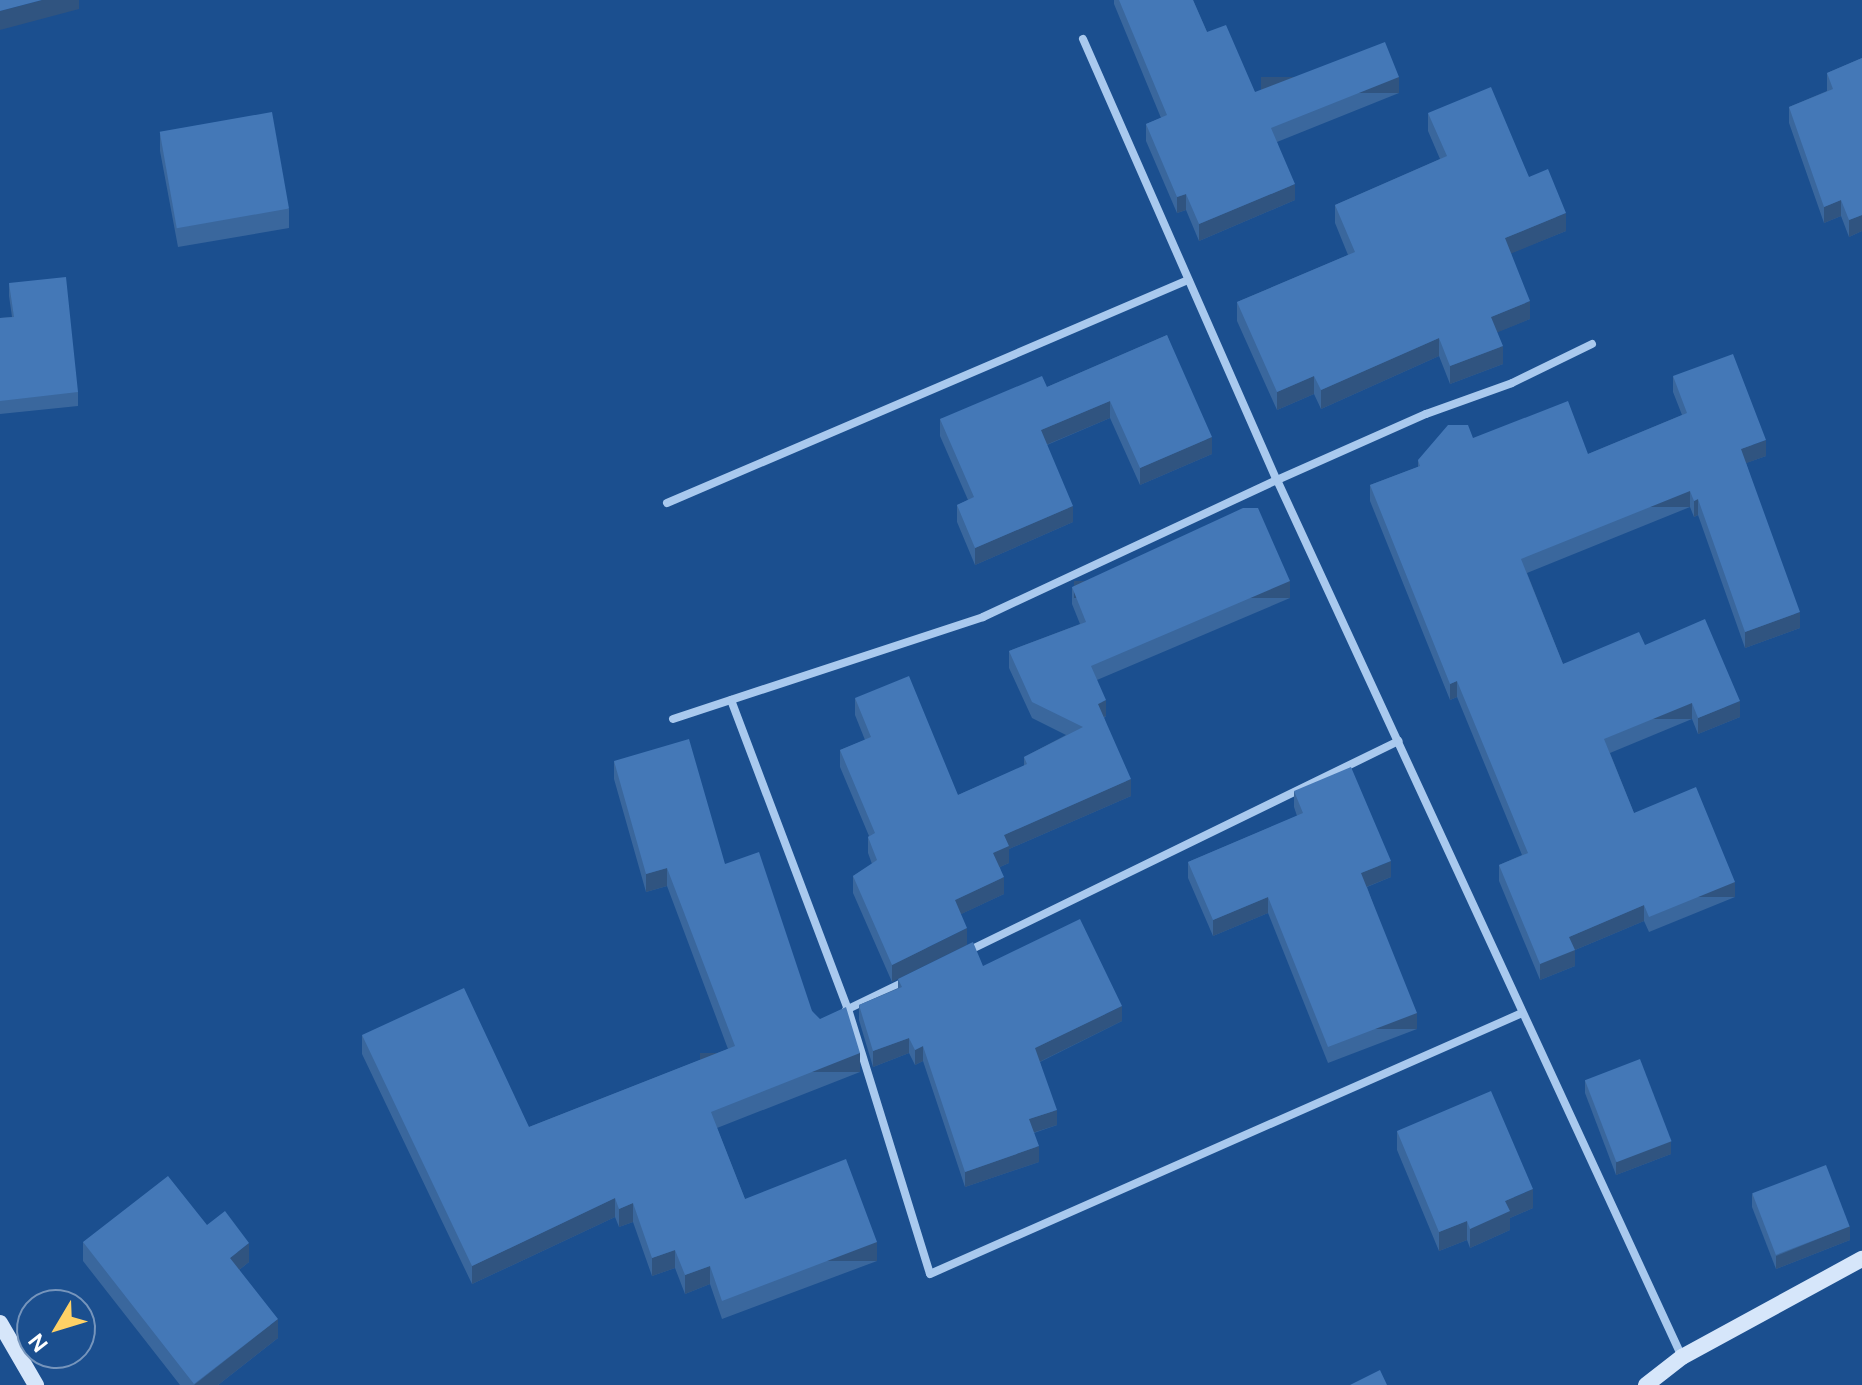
<!DOCTYPE html>
<html>
<head>
<meta charset="utf-8">
<style>
  body { margin:0 }
  #map { position:relative; width:1862px; height:1385px; overflow:hidden; background:#1b4f8f; font-family:"DM Sans",sans-serif }
  div>[style] { position:absolute }
  .minor>* { height:8px; margin:-4px; padding:0 4px; transform-origin:4px; border-radius:4px; background:#a9c9ee }
  .secondary>* { height:16px; margin:-8px; padding:0 8px; transform-origin:8px; border-radius:8px; background:#d6e6fa }
  .wall>* { inset:0; background:#3a679d }
  .shaded-wall>* { inset:0; background:#305480; transform-origin:0 0 }
  .building>* { inset:0; background:#4478b7; transform-origin:0 0 }
  span { translate:-50% -50%; white-space:nowrap; text-align:center; line-height:1.15; -webkit-text-stroke:7px #1b4f8f; paint-order:stroke }
  .north { position:absolute; left:16px; top:1289px; width:80px; height:80px; box-sizing:border-box; background:#1b4f8f; border:2px solid #7695bc; border-radius:50%; rotate:232deg; font-size:22px; font-weight:700; line-height:32px; text-align:center; color:#fff }
  .north::after { content:''; display:block; margin:auto; width:28px; height:36px; background:#ffd166; clip-path:polygon(50% 0,100% 100%,50% 72%,0 100%) }
</style>
</head>
<body>
<div id="map">
  <div class="minor">
    <i style="left:1083px;top:39px;width:482px;rotate:66.3deg"></i>
    <i style="left:1277px;top:480px;width:966px;rotate:65.21deg"></i>
    <i style="left:667px;top:503px;width:567px;rotate:-23.17deg"></i>
    <i style="left:731px;top:700px;width:330px;rotate:69.3deg"></i>
    <i style="left:848px;top:1009px;width:277px;rotate:72.8deg"></i>
    <i style="left:930px;top:1274px;width:647px;rotate:-23.79deg"></i>
    <i style="left:673px;top:719px;width:326px;rotate:-18.2deg"></i>
    <i style="left:983px;top:617px;width:324px;rotate:-25deg"></i>
    <i style="left:1277px;top:480px;width:163px;rotate:-23.9deg"></i>
    <i style="left:1426px;top:414px;width:91px;rotate:-19.8deg"></i>
    <i style="left:1512px;top:383px;width:89px;rotate:-26deg"></i>
    <i style="left:968px;top:951px;width:479px;rotate:-26deg"></i>
    <i style="left:846px;top:1010px;width:67px;rotate:-25.8deg"></i>
  </div>
  <div class="secondary">
    <i style="left:0;top:1323px;width:72px;rotate:59.9deg"></i>
    <i style="left:1646px;top:1385px;width:46px;rotate:-37.9deg"></i>
    <i style="left:1682px;top:1357px;width:205px;rotate:-28.6deg"></i>
  </div>
  <div class="wall">
    <i style="clip-path:polygon(1114px 0,1193px 0,1207px 32px,1255px 92px,1399px 93px,1277px 142px,1295px 200px,1199px 241px,1186px 210px,1177px 213px,1146px 141px,1146px 124px,1161px 118px,1114px 4px)"></i>
    <i style="clip-path:polygon(1862px 58px,1862px 231px,1849px 237px,1841px 216px,1824px 223px,1789px 123px,1789px 107px,1827px 91px,1827px 73px)"></i>
    <i style="clip-path:polygon(1428px 113px,1529px 177px,1566px 231px,1511px 253px,1530px 319px,1497px 332px,1503px 364px,1450px 384px,1439px 356px,1321px 409px,1314px 394px,1277px 410px,1237px 321px,1237px 302px,1348px 255px,1335px 223px,1335px 205px,1440px 159px,1428px 131px)"></i>
    <i style="clip-path:polygon(160px 132px,289px 209px,289px 228px,178px 247px,160px 151px)"></i>
    <i style="clip-path:polygon(9px 283px,78px 392px,78px 406px,0 414px,0 318px,12px 317px,9px 296px)"></i>
    <i style="clip-path:polygon(1167px 335px,1212px 454px,1140px 485px,1110px 418px,1047px 445px,1073px 522px,975px 565px,957px 522px,957px 505px,968px 500px,940px 436px,940px 419px,1047px 387px)"></i>
    <i style="clip-path:polygon(1673px 376px,1766px 456px,1746px 463px,1800px 628px,1745px 648px,1698px 515px,1694px 517px,1690px 507px,1527px 573px,1563px 664px,1645px 645px,1740px 717px,1698px 734px,1692px 719px,1610px 753px,1634px 813px,1735px 897px,1649px 932px,1644px 921px,1575px 950px,1575px 966px,1540px 980px,1499px 881px,1499px 865px,1522px 855px,1457px 697px,1450px 700px,1370px 501px,1370px 485px,1418px 467px,1418px 460px,1473px 438px,1588px 454px,1682px 415px,1673px 392px)"></i>
    <i style="clip-path:polygon(1072px 587px,1290px 598px,1097px 680px,1106px 716px,1104px 718px,1131px 796px,1009px 849px,1009px 863px,1000px 867px,1004px 894px,961px 914px,892px 982px,853px 893px,853px 876px,872px 864px,868px 853px,868px 837px,869px 836px,840px 767px,840px 750px,865px 740px,855px 715px,855px 698px,958px 795px,1024px 766px,1024px 757px,1066px 735px,1032px 718px,1009px 668px,1009px 651px,1080px 624px,1072px 604px)"></i>
    <i style="clip-path:polygon(614px 761px,725px 864px,812px 1011px,860px 1072px,717px 1128px,745px 1199px,877px 1261px,722px 1319px,710px 1284px,685px 1294px,675px 1268px,652px 1276px,633px 1222px,619px 1227px,615px 1217px,472px 1284px,362px 1054px,362px 1035px,529px 1127px,728px 1049px,667px 886px,646px 892px,614px 779px)"></i>
    <i style="clip-path:polygon(1294px 791px,1391px 877px,1367px 887px,1417px 1029px,1328px 1063px,1268px 913px,1213px 936px,1188px 878px,1188px 862px,1297px 816px,1294px 807px)"></i>
    <i style="clip-path:polygon(983px 966px,1122px 1021px,1040px 1062px,1057px 1125px,1034px 1133px,1039px 1162px,965px 1187px,923px 1061px,915px 1065px,909px 1053px,873px 1067px,859px 1020px,859px 1005px,898px 988px,898px 979px)"></i>
    <i style="clip-path:polygon(1585px 1080px,1671px 1154px,1616px 1175px,1585px 1093px)"></i>
    <i style="clip-path:polygon(1397px 1131px,1533px 1208px,1510px 1218px,1510px 1230px,1470px 1248px,1467px 1240px,1439px 1251px,1397px 1150px)"></i>
    <i style="clip-path:polygon(1752px 1194px,1850px 1240px,1776px 1269px,1752px 1207px)"></i>
    <i style="clip-path:polygon(207px 1225px,249px 1262px,239px 1270px,278px 1338px,218px 1385px,180px 1385px,83px 1261px,83px 1242px)"></i>
  </div>
  <div class="shaded-wall">
    <i style="clip-path:polygon(42px 0,79px 0,79px 9px,0 30px,0 11px)"></i>
    <i style="left:1399px;top:77px;width:16px;height:138px;rotate:90deg"></i>
    <i style="clip-path:polygon(1295px 184px,1295px 200px,1199px 241px,1199px 224px)"></i>
    <i style="clip-path:polygon(1186px 194px,1186px 210px,1177px 213px,1177px 197px)"></i>
    <i style="clip-path:polygon(1841px 200px,1841px 216px,1824px 223px,1824px 207px)"></i>
    <i style="clip-path:polygon(1566px 213px,1566px 231px,1505px 256px,1505px 238px)"></i>
    <i style="clip-path:polygon(1862px 215px,1862px 231px,1849px 237px,1849px 220px)"></i>
    <i style="clip-path:polygon(1530px 301px,1530px 319px,1491px 335px,1491px 317px)"></i>
    <i style="clip-path:polygon(1439px 338px,1439px 356px,1321px 409px,1321px 390px)"></i>
    <i style="clip-path:polygon(1503px 346px,1503px 364px,1450px 384px,1450px 366px)"></i>
    <i style="clip-path:polygon(1314px 376px,1314px 394px,1277px 410px,1277px 392px)"></i>
    <i style="clip-path:polygon(1110px 401px,1110px 418px,1041px 447px,1041px 430px)"></i>
    <i style="clip-path:polygon(1212px 437px,1212px 454px,1140px 485px,1140px 468px)"></i>
    <i style="clip-path:polygon(1766px 440px,1766px 456px,1741px 465px,1741px 449px)"></i>
    <i style="left:1690px;top:491px;width:16px;height:182px;rotate:90deg"></i>
    <i style="clip-path:polygon(1698px 499px,1698px 515px,1694px 517px,1694px 501px)"></i>
    <i style="clip-path:polygon(1073px 506px,1073px 522px,975px 565px,975px 548px)"></i>
    <i style="left:1290px;top:581px;width:17px;height:216px;rotate:90deg"></i>
    <i style="clip-path:polygon(1800px 612px,1800px 628px,1745px 648px,1745px 632px)"></i>
    <i style="clip-path:polygon(1457px 681px,1457px 697px,1450px 700px,1450px 684px)"></i>
    <i style="clip-path:polygon(1106px 700px,1106px 716px,1098px 720px,1098px 704px)"></i>
    <i style="clip-path:polygon(1740px 701px,1740px 717px,1698px 734px,1698px 718px)"></i>
    <i style="left:1692px;top:703px;width:16px;height:95px;rotate:90deg"></i>
    <i style="clip-path:polygon(1131px 779px,1131px 796px,1009px 849px,1009px 863px,993px 870px,993px 853px,1004px 835px)"></i>
    <i style="clip-path:polygon(1391px 861px,1391px 877px,1361px 889px,1361px 873px)"></i>
    <i style="clip-path:polygon(667px 868px,667px 886px,646px 892px,646px 874px)"></i>
    <i style="clip-path:polygon(1004px 877px,1004px 894px,955px 917px,955px 900px)"></i>
    <i style="left:1735px;top:882px;width:15px;height:93px;rotate:90deg"></i>
    <i style="clip-path:polygon(1268px 897px,1268px 913px,1213px 936px,1213px 920px)"></i>
    <i style="clip-path:polygon(1644px 905px,1644px 921px,1575px 950px,1575px 966px,1540px 980px,1540px 964px,1569px 937px)"></i>
    <i style="clip-path:polygon(967px 928px,967px 945px,892px 982px,892px 965px)"></i>
    <i style="clip-path:polygon(1122px 1006px,1122px 1021px,1035px 1064px,1035px 1048px)"></i>
    <i style="left:1417px;top:1013px;width:16px;height:95px;rotate:90deg"></i>
    <i style="clip-path:polygon(909px 1038px,909px 1053px,873px 1067px,873px 1051px)"></i>
    <i style="clip-path:polygon(923px 1046px,923px 1061px,915px 1065px,915px 1050px)"></i>
    <i style="left:860px;top:1053px;width:19px;height:160px;rotate:90deg"></i>
    <i style="clip-path:polygon(1057px 1110px,1057px 1125px,1029px 1134px,1029px 1119px)"></i>
    <i style="clip-path:polygon(1671px 1141px,1671px 1154px,1616px 1175px,1616px 1161px)"></i>
    <i style="clip-path:polygon(1039px 1146px,1039px 1162px,965px 1187px,965px 1172px)"></i>
    <i style="clip-path:polygon(1533px 1189px,1533px 1208px,1510px 1218px,1510px 1230px,1470px 1248px,1470px 1229px,1505px 1201px)"></i>
    <i style="clip-path:polygon(615px 1198px,615px 1217px,472px 1284px,472px 1266px)"></i>
    <i style="clip-path:polygon(633px 1203px,633px 1222px,619px 1227px,619px 1209px)"></i>
    <i style="clip-path:polygon(1467px 1221px,1467px 1240px,1439px 1251px,1439px 1232px)"></i>
    <i style="clip-path:polygon(1850px 1226px,1850px 1240px,1776px 1269px,1776px 1256px)"></i>
    <i style="left:877px;top:1242px;width:19px;height:166px;rotate:90deg"></i>
    <i style="clip-path:polygon(249px 1243px,249px 1262px,230px 1277px,230px 1258px)"></i>
    <i style="clip-path:polygon(675px 1250px,675px 1268px,652px 1276px,652px 1258px)"></i>
    <i style="clip-path:polygon(710px 1266px,710px 1284px,685px 1294px,685px 1275px)"></i>
    <i style="clip-path:polygon(278px 1319px,278px 1338px,218px 1385px,194px 1385px)"></i>
  </div>
  <div class="building">
    <i style="clip-path:polygon(0 0,42px 0,0 11px)"></i>
    <i style="clip-path:polygon(1119px 0,1193px 0,1207px 32px,1226px 25px,1255px 92px,1385px 42px,1399px 77px,1271px 128px,1295px 184px,1199px 224px,1186px 194px,1177px 197px,1146px 124px,1167px 115px)"></i>
    <i style="clip-path:polygon(1862px 58px,1862px 215px,1849px 220px,1841px 200px,1824px 207px,1789px 107px,1833px 89px,1827px 73px)"></i>
    <i style="clip-path:polygon(1491px 87px,1529px 177px,1548px 169px,1566px 213px,1505px 238px,1530px 301px,1491px 317px,1503px 346px,1450px 366px,1439px 338px,1321px 390px,1314px 376px,1277px 392px,1237px 302px,1355px 252px,1335px 205px,1447px 156px,1428px 113px)"></i>
    <i style="left:272px;top:112px;width:98px;height:114px;rotate:80deg"></i>
    <i style="clip-path:polygon(66px 277px,78px 392px,0 401px,0 318px,14px 317px,9px 283px)"></i>
    <i style="clip-path:polygon(1167px 335px,1212px 437px,1140px 468px,1110px 401px,1041px 430px,1073px 506px,975px 548px,957px 505px,974px 497px,940px 419px,1042px 376px,1047px 387px)"></i>
    <i style="clip-path:polygon(1733px 354px,1766px 440px,1741px 449px,1800px 612px,1745px 632px,1698px 499px,1694px 501px,1690px 491px,1521px 559px,1563px 664px,1639px 632px,1645px 645px,1705px 619px,1740px 701px,1698px 718px,1692px 703px,1604px 739px,1634px 813px,1696px 787px,1735px 882px,1649px 917px,1644px 905px,1569px 937px,1575px 950px,1540px 964px,1499px 865px,1528px 853px,1457px 681px,1450px 684px,1370px 485px,1420px 466px,1418px 460px,1448px 425px,1468px 425px,1473px 438px,1568px 401px,1588px 454px,1687px 413px,1673px 376px)"></i>
    <i style="clip-path:polygon(1243px 508px,1258px 508px,1290px 581px,1091px 666px,1106px 700px,1098px 704px,1131px 779px,1004px 835px,1009px 846px,993px 853px,1004px 877px,955px 900px,967px 928px,892px 965px,853px 876px,877px 860px,868px 837px,875px 833px,840px 750px,871px 737px,855px 698px,909px 676px,958px 795px,1027px 764px,1024px 757px,1083px 727px,1032px 702px,1009px 651px,1086px 622px,1072px 587px)"></i>
    <i style="clip-path:polygon(689px 739px,725px 864px,759px 852px,812px 1011px,820px 1019px,846px 1007px,860px 1053px,711px 1112px,745px 1199px,846px 1159px,877px 1242px,722px 1301px,710px 1266px,685px 1275px,675px 1250px,652px 1258px,633px 1203px,619px 1209px,615px 1198px,472px 1266px,362px 1035px,464px 988px,529px 1127px,735px 1046px,667px 868px,646px 874px,614px 761px)"></i>
    <i style="clip-path:polygon(1351px 767px,1391px 861px,1361px 873px,1417px 1013px,1328px 1047px,1268px 897px,1213px 920px,1188px 862px,1303px 813px,1294px 791px)"></i>
    <i style="clip-path:polygon(1080px 919px,1122px 1006px,1035px 1048px,1057px 1110px,1029px 1119px,1039px 1146px,965px 1172px,923px 1046px,915px 1050px,909px 1038px,873px 1051px,859px 1005px,902px 987px,898px 979px,973px 942px,983px 966px)"></i>
    <i style="left:1640px;top:1059px;width:88px;height:59px;rotate:69deg"></i>
    <i style="clip-path:polygon(1491px 1091px,1533px 1189px,1505px 1201px,1510px 1211px,1470px 1229px,1467px 1221px,1439px 1232px,1397px 1131px)"></i>
    <i style="left:1826px;top:1165px;width:66px;height:79px;rotate:69deg"></i>
    <i style="clip-path:polygon(168px 1176px,207px 1225px,225px 1211px,249px 1243px,230px 1258px,278px 1319px,194px 1384px,83px 1242px)"></i>
    <i style="clip-path:polygon(1380px 1370px,1387px 1385px,1350px 1385px)"></i>
  </div>
  <div class="north">N</div>
</div>
</body>
</html>
